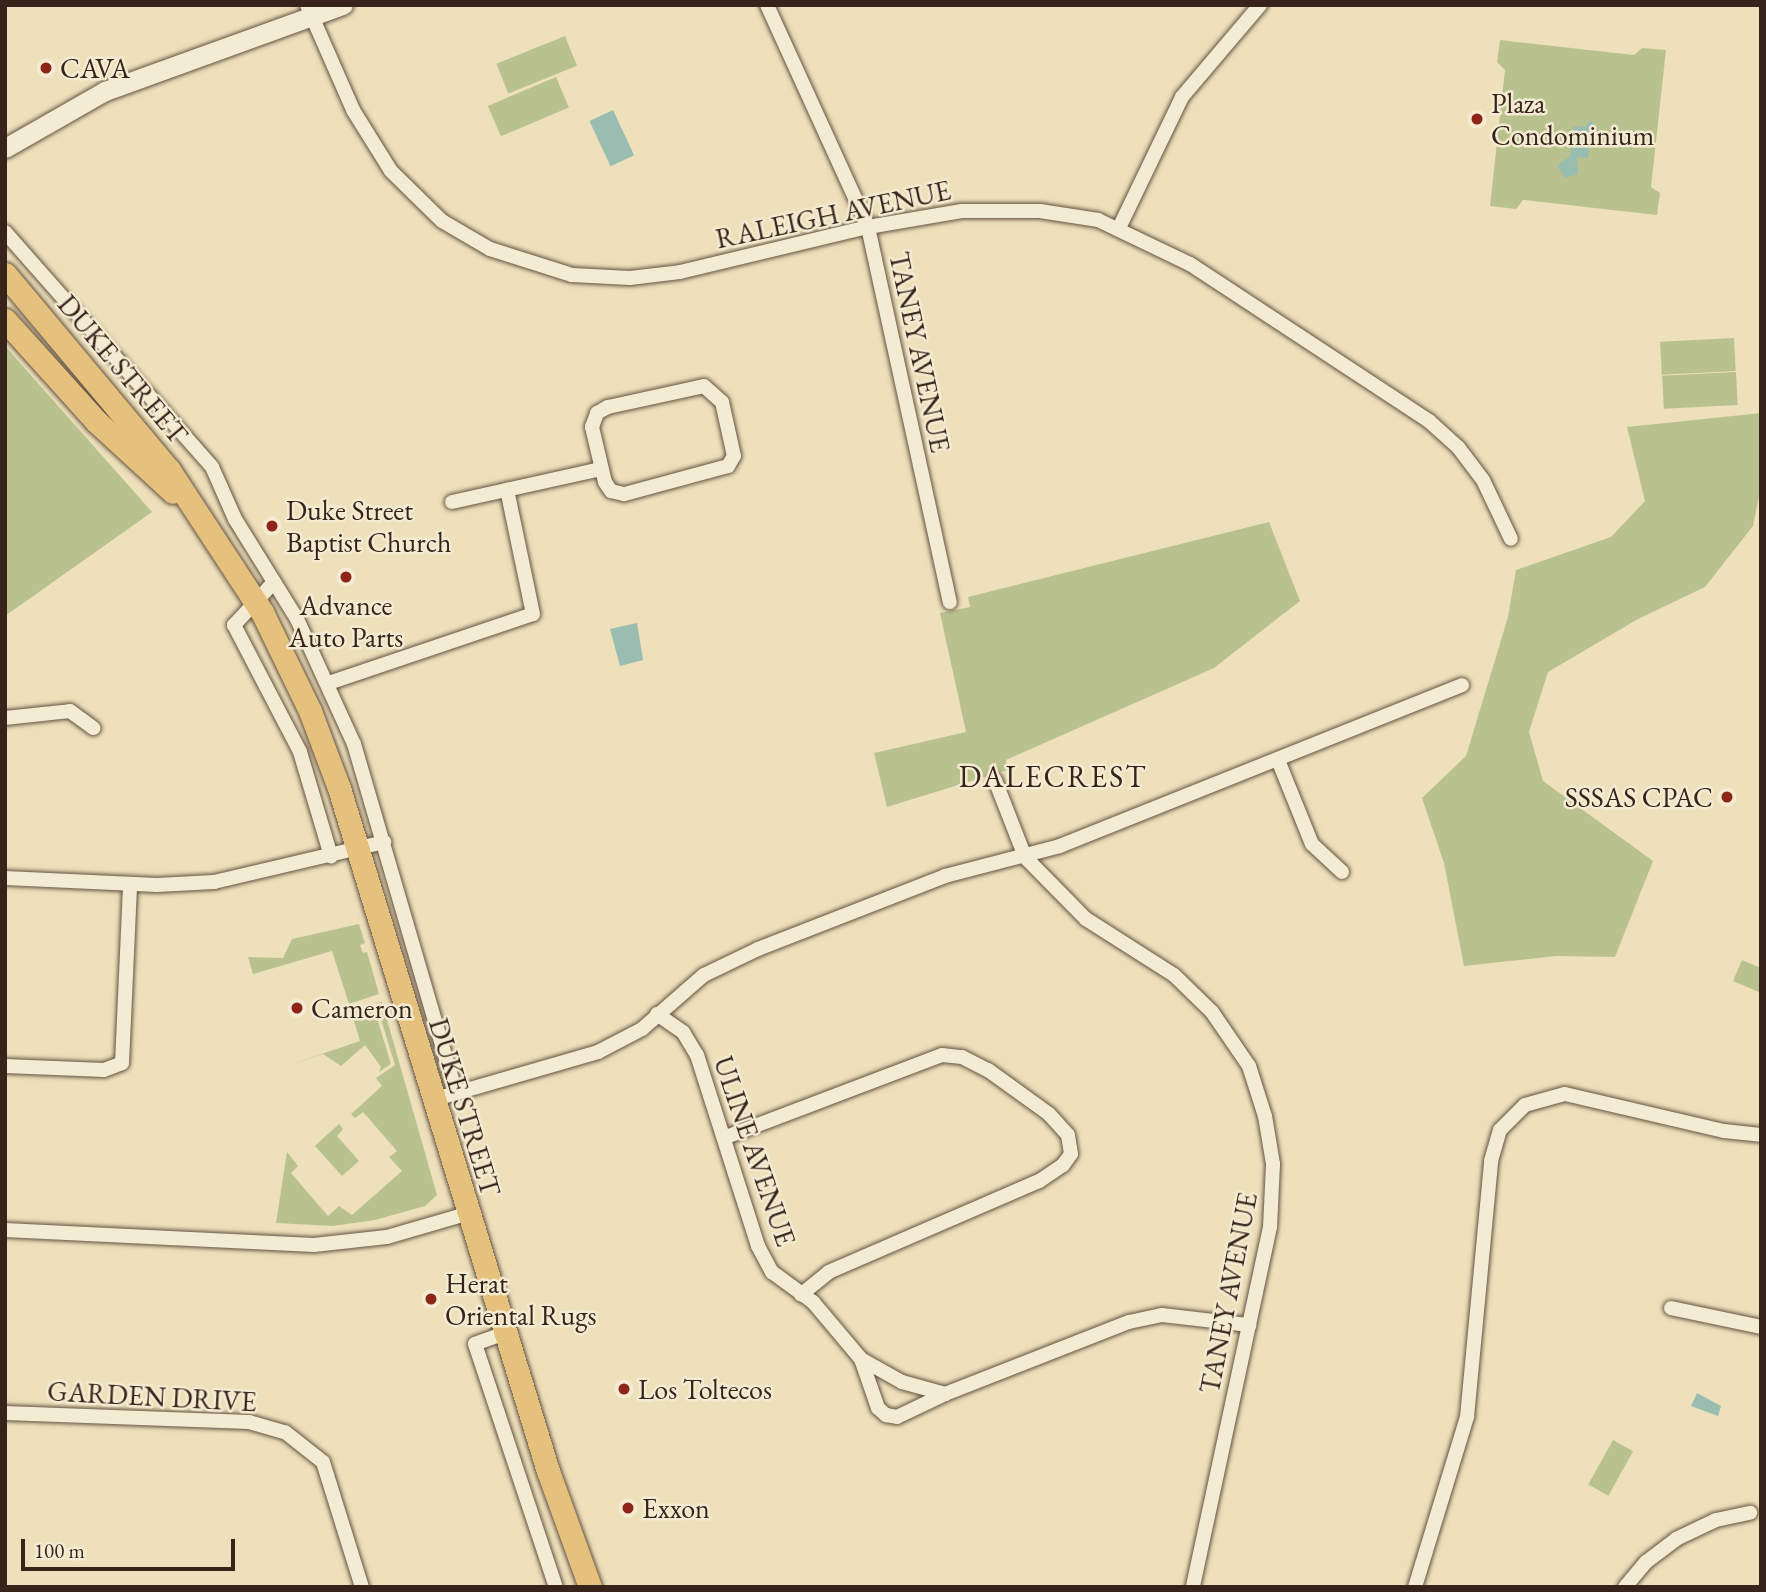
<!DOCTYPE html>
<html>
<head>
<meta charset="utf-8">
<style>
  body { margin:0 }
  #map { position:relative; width:1766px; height:1592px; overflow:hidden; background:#ede0ba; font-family:"EB Garamond",serif }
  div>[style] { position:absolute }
  .green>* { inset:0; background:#b9c28f; transform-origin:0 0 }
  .water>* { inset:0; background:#99bdb1; transform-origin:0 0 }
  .roads { filter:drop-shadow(0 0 2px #645242) drop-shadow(0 0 2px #645242) }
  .street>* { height:14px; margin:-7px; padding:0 7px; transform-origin:7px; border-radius:7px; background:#f3ebd2 }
  .secondary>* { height:19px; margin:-9.5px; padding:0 9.5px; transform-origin:9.5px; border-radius:9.5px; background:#f3ebd2 }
  .primary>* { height:23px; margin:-11.5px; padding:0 11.5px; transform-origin:11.5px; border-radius:11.5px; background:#e6c07d }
  .dots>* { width:19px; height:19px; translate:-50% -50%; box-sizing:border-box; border:4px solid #f3ebd2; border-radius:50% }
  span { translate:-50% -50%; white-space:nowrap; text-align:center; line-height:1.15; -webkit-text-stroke:5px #f3ebd2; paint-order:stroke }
  .poi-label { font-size:28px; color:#37231a }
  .left { translate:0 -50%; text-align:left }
  .right { translate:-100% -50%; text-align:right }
  .street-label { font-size:28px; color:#37231a }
  .neighbourhood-label { font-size:30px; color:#37231a; letter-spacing:2px }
  .frame { position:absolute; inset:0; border:7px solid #37231a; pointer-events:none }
  .scale { position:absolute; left:21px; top:1539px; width:214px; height:32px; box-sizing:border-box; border:4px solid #37231a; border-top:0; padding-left:9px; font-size:21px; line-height:24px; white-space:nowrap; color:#37231a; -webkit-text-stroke:5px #f3ebd2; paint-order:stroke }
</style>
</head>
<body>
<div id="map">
  <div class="green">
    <i style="left:565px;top:36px;width:32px;height:74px;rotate:68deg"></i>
    <i style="clip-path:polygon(1500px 40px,1634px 55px,1642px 48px,1666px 50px,1651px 187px,1660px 193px,1657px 215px,1523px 200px,1516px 209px,1490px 206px,1505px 70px,1497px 62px)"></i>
    <i style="left:556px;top:77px;width:33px;height:74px;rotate:67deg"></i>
    <i style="left:1734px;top:338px;width:33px;height:74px;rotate:87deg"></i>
    <i style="clip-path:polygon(5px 346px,152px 512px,5px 616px)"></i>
    <i style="left:1736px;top:372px;width:33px;height:74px;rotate:87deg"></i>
    <i style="clip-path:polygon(1761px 413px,1761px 486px,1753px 526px,1705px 587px,1638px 619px,1548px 672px,1529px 732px,1543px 781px,1653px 861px,1615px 957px,1556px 956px,1464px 966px,1444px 863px,1422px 798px,1466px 756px,1508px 617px,1516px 570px,1611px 537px,1645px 501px,1627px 427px)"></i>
    <i style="clip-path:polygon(1269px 522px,1300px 601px,1214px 668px,1006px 760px,1007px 770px,887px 807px,874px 753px,966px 732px,940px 613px,970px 607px,968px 597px)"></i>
    <i style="clip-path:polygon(359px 924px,365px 943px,360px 945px,363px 953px,367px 952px,379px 994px,349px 1004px,332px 951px,253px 974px,248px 957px,283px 958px,292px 939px)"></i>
    <i style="clip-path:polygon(1742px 960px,1761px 968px,1761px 993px,1733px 981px)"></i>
    <i style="clip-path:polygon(382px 1002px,437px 1195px,425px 1206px,375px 1220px,333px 1226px,276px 1223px,287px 1152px,298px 1166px,291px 1173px,328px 1216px,339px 1206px,352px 1215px,402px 1171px,389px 1157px,397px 1151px,363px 1112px,355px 1118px,351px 1114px,382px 1086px,376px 1078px,395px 1065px,376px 1003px)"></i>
    <i style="clip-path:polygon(373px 1005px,391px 1064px,379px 1072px,381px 1067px,365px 1045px,341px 1066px,323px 1054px,286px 1066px,360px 1041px,351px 1011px)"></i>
    <i style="clip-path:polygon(339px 1124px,343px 1129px,337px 1136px,359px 1161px,342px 1176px,315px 1146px,307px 1153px)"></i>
    <i style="left:1613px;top:1440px;width:23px;height:51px;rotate:29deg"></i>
  </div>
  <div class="water">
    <i style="left:613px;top:110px;width:50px;height:26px;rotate:65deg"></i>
    <i style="clip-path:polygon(1591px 120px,1598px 129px,1591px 135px,1588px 158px,1577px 157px,1578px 174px,1565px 178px,1557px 166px,1570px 156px,1573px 126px,1584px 127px)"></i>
    <i style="clip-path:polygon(637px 623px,643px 660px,620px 666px,610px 629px)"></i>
    <i style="clip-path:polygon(1697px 1393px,1721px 1406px,1718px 1416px,1691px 1406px)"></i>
  </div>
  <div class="roads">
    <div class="street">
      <i style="left:307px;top:5px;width:115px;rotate:66.3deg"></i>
      <i style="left:353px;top:110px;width:72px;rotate:58.1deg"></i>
      <i style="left:391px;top:171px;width:71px;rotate:44.4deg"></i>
      <i style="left:442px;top:221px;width:56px;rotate:30.3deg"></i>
      <i style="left:490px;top:249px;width:86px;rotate:17.6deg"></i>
      <i style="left:572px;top:275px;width:58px;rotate:3deg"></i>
      <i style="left:630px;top:278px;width:50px;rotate:-6.8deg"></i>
      <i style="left:680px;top:272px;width:193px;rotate:-13.5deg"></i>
      <i style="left:868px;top:227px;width:95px;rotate:-9.7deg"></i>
      <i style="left:962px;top:211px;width:78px"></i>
      <i style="left:1040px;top:211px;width:59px;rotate:8.8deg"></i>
      <i style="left:1098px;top:220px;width:102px;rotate:25.6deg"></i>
      <i style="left:1190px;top:264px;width:286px;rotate:33.3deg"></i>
      <i style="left:1429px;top:421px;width:39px;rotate:42deg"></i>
      <i style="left:1458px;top:447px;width:41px;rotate:52.9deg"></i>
      <i style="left:1483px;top:480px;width:65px;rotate:64.6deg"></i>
      <i style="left:767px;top:5px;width:244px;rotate:65.5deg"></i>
      <i style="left:868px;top:227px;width:384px;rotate:77.7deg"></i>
      <i style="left:1119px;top:228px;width:145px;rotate:-64.3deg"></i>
      <i style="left:1182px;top:97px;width:121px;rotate:-49.7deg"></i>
      <i style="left:5px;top:232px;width:313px;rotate:48.6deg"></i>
      <i style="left:212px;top:467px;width:57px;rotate:66.1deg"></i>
      <i style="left:235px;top:519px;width:118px;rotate:58.2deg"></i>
      <i style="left:297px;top:619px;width:137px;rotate:65.5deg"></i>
      <i style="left:354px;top:744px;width:363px;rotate:73.7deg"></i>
      <i style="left:704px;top:386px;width:24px;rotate:42deg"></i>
      <i style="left:722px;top:402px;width:55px;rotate:77.5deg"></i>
      <i style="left:734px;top:456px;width:12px;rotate:121deg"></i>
      <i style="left:728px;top:466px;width:108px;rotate:164.9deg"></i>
      <i style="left:624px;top:494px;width:13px;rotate:-167deg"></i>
      <i style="left:611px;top:491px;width:11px;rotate:-124deg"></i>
      <i style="left:605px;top:482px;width:57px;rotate:-103.3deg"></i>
      <i style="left:592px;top:427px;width:15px;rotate:-70deg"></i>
      <i style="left:597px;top:413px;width:13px;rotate:-29deg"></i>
      <i style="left:608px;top:407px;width:98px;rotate:-12.3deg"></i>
      <i style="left:452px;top:502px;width:153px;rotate:-12.5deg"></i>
      <i style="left:274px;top:582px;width:59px;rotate:132.9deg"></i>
      <i style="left:234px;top:625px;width:143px;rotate:62.5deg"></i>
      <i style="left:300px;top:752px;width:109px;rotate:73.4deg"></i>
      <i style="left:329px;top:683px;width:215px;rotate:-18.7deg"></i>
      <i style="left:533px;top:614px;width:127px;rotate:-101.8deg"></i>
      <i style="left:5px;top:718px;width:65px;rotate:-6.1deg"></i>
      <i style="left:70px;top:711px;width:29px;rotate:36deg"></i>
      <i style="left:1278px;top:760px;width:91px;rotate:68deg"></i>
      <i style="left:1312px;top:844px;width:41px;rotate:43deg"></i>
      <i style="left:995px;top:780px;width:83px;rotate:68.7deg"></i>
      <i style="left:1025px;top:857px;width:87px;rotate:45.5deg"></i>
      <i style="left:1086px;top:919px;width:104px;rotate:32.5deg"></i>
      <i style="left:1174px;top:975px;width:53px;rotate:44.2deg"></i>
      <i style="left:1212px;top:1012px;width:65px;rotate:55.6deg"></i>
      <i style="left:1249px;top:1066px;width:52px;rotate:72.3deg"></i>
      <i style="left:1265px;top:1116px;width:49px;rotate:80.5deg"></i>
      <i style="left:1273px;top:1164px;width:63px;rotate:92.7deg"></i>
      <i style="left:1270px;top:1227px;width:368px;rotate:102.1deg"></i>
      <i style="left:5px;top:878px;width:152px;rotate:2.6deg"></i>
      <i style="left:157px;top:885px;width:57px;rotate:-3deg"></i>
      <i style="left:214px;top:882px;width:175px;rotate:-13.2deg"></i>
      <i style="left:657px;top:1014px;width:32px;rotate:35deg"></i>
      <i style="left:683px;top:1032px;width:27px;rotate:59deg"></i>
      <i style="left:697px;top:1055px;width:201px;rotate:72.3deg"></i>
      <i style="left:758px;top:1246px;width:30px;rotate:62deg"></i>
      <i style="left:772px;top:1272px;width:51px;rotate:36.2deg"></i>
      <i style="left:813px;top:1302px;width:75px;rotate:49.9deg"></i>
      <i style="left:861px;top:1359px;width:47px;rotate:29.3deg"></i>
      <i style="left:902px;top:1382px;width:45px;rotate:15.6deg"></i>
      <i style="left:945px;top:1394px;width:198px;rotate:-21.4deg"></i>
      <i style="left:1129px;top:1322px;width:34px;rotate:-12deg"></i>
      <i style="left:1162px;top:1315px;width:88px;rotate:6.6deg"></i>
      <i style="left:5px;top:1066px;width:99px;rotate:2.3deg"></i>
      <i style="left:104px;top:1070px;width:19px;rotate:-21deg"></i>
      <i style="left:122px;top:1063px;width:179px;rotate:-87.4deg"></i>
      <i style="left:432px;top:1100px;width:173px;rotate:-16.1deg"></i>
      <i style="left:598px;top:1052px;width:50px;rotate:-27.6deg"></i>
      <i style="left:642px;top:1029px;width:82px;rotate:-41.1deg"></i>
      <i style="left:704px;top:975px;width:60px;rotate:-25.7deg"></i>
      <i style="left:758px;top:949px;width:201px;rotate:-21.3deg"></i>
      <i style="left:945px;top:876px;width:119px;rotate:-14.6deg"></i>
      <i style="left:1060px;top:846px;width:433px;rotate:-21.8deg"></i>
      <i style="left:726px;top:1137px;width:231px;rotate:-20.8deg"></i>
      <i style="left:942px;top:1055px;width:20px;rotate:6deg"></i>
      <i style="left:962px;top:1057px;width:29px;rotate:27deg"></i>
      <i style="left:988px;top:1070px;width:75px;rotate:35.8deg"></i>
      <i style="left:1049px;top:1114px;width:28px;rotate:48deg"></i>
      <i style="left:1068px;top:1135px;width:19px;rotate:81deg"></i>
      <i style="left:1071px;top:1154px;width:14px;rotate:126deg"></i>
      <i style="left:1063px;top:1165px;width:29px;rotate:146deg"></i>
      <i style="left:1039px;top:1181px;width:229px;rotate:156.6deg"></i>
      <i style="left:829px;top:1272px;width:36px;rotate:141deg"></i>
      <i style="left:5px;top:1230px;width:309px;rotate:2.8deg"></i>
      <i style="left:314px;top:1245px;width:73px;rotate:-6.3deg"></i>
      <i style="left:387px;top:1237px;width:82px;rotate:-16.2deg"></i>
      <i style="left:1671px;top:1308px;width:92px;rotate:11.9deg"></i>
      <i style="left:505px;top:1333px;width:32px;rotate:160deg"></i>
      <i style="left:475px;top:1344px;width:256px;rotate:71.6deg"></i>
      <i style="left:861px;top:1359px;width:52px;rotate:70.9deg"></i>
      <i style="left:878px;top:1408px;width:11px;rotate:41deg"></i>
      <i style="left:886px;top:1415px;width:11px;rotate:10deg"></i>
      <i style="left:897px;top:1417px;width:53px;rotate:-25.6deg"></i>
      <i style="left:5px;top:1413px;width:244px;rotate:2.1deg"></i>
      <i style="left:249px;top:1422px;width:37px;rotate:16deg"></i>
      <i style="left:285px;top:1432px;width:48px;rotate:38.3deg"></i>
      <i style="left:323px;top:1462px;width:131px;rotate:72.7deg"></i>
      <i style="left:1415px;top:1587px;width:178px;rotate:-73deg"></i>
      <i style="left:1467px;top:1417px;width:257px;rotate:-84.6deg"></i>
      <i style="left:1491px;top:1161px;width:32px;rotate:-74deg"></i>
      <i style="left:1500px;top:1130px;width:35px;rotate:-45deg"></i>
      <i style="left:1525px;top:1105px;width:41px;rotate:-15.4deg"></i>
      <i style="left:1565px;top:1094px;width:163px;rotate:13.1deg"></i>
      <i style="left:1724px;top:1131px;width:37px;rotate:6deg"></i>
      <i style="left:1625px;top:1587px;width:33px;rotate:-50deg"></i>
      <i style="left:1646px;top:1562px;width:38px;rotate:-37deg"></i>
      <i style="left:1676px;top:1539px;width:44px;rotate:-25.4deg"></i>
      <i style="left:1716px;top:1520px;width:35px;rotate:-12deg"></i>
    </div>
    <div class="secondary">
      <i style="left:5px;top:148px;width:115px;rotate:-29.7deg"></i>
      <i style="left:105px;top:91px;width:253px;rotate:-19.9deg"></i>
    </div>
    <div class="primary">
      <i style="left:5px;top:274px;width:256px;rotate:50.1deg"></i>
      <i style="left:169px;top:470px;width:170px;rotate:56.8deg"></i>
      <i style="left:262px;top:612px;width:110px;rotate:64.1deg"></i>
      <i style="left:310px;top:711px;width:82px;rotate:69.4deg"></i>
      <i style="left:339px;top:788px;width:714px;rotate:72.99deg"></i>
      <i style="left:548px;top:1471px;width:123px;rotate:70.1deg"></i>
      <i style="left:5px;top:320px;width:137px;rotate:48deg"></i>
      <i style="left:97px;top:422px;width:103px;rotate:42.6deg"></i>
    </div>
  </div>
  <div class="dots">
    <i style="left:46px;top:68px;background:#8f2418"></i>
    <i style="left:1477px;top:119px;background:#8f2418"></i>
    <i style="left:272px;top:526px;background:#8f2418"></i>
    <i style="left:346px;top:577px;background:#8f2418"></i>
    <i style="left:1727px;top:797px;background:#8f2418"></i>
    <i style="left:297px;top:1008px;background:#8f2418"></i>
    <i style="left:431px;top:1299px;background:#8f2418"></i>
    <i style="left:624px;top:1389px;background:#8f2418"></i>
    <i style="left:628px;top:1508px;background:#8f2418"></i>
  </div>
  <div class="poi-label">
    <span class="left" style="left:60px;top:68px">CAVA</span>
    <span class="left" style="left:1491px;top:119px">Plaza<br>Condominium</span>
    <span class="left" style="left:286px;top:526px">Duke Street<br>Baptist Church</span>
    <span style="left:346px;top:621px">Advance<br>Auto Parts</span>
    <span class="right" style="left:1713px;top:797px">SSSAS CPAC</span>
    <span class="left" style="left:311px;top:1008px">Cameron</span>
    <span class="left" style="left:445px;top:1299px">Herat<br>Oriental Rugs</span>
    <span class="left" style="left:638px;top:1389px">Los Toltecos</span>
    <span class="left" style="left:642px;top:1508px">Exxon</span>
  </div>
  <div class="street-label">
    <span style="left:833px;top:214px;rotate:-12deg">RALEIGH AVENUE</span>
    <span style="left:920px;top:352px;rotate:78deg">TANEY AVENUE</span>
    <span style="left:123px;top:369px;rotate:50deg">DUKE STREET</span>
    <span style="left:465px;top:1107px;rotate:73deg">DUKE STREET</span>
    <span style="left:755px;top:1151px;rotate:71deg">ULINE AVENUE</span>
    <span style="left:1228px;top:1293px;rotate:-79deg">TANEY AVENUE</span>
    <span style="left:152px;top:1396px;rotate:3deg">GARDEN DRIVE</span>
  </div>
  <div class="neighbourhood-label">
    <span style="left:1053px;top:777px">DALECREST</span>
  </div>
  <div class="frame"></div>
  <div class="scale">100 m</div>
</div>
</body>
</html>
